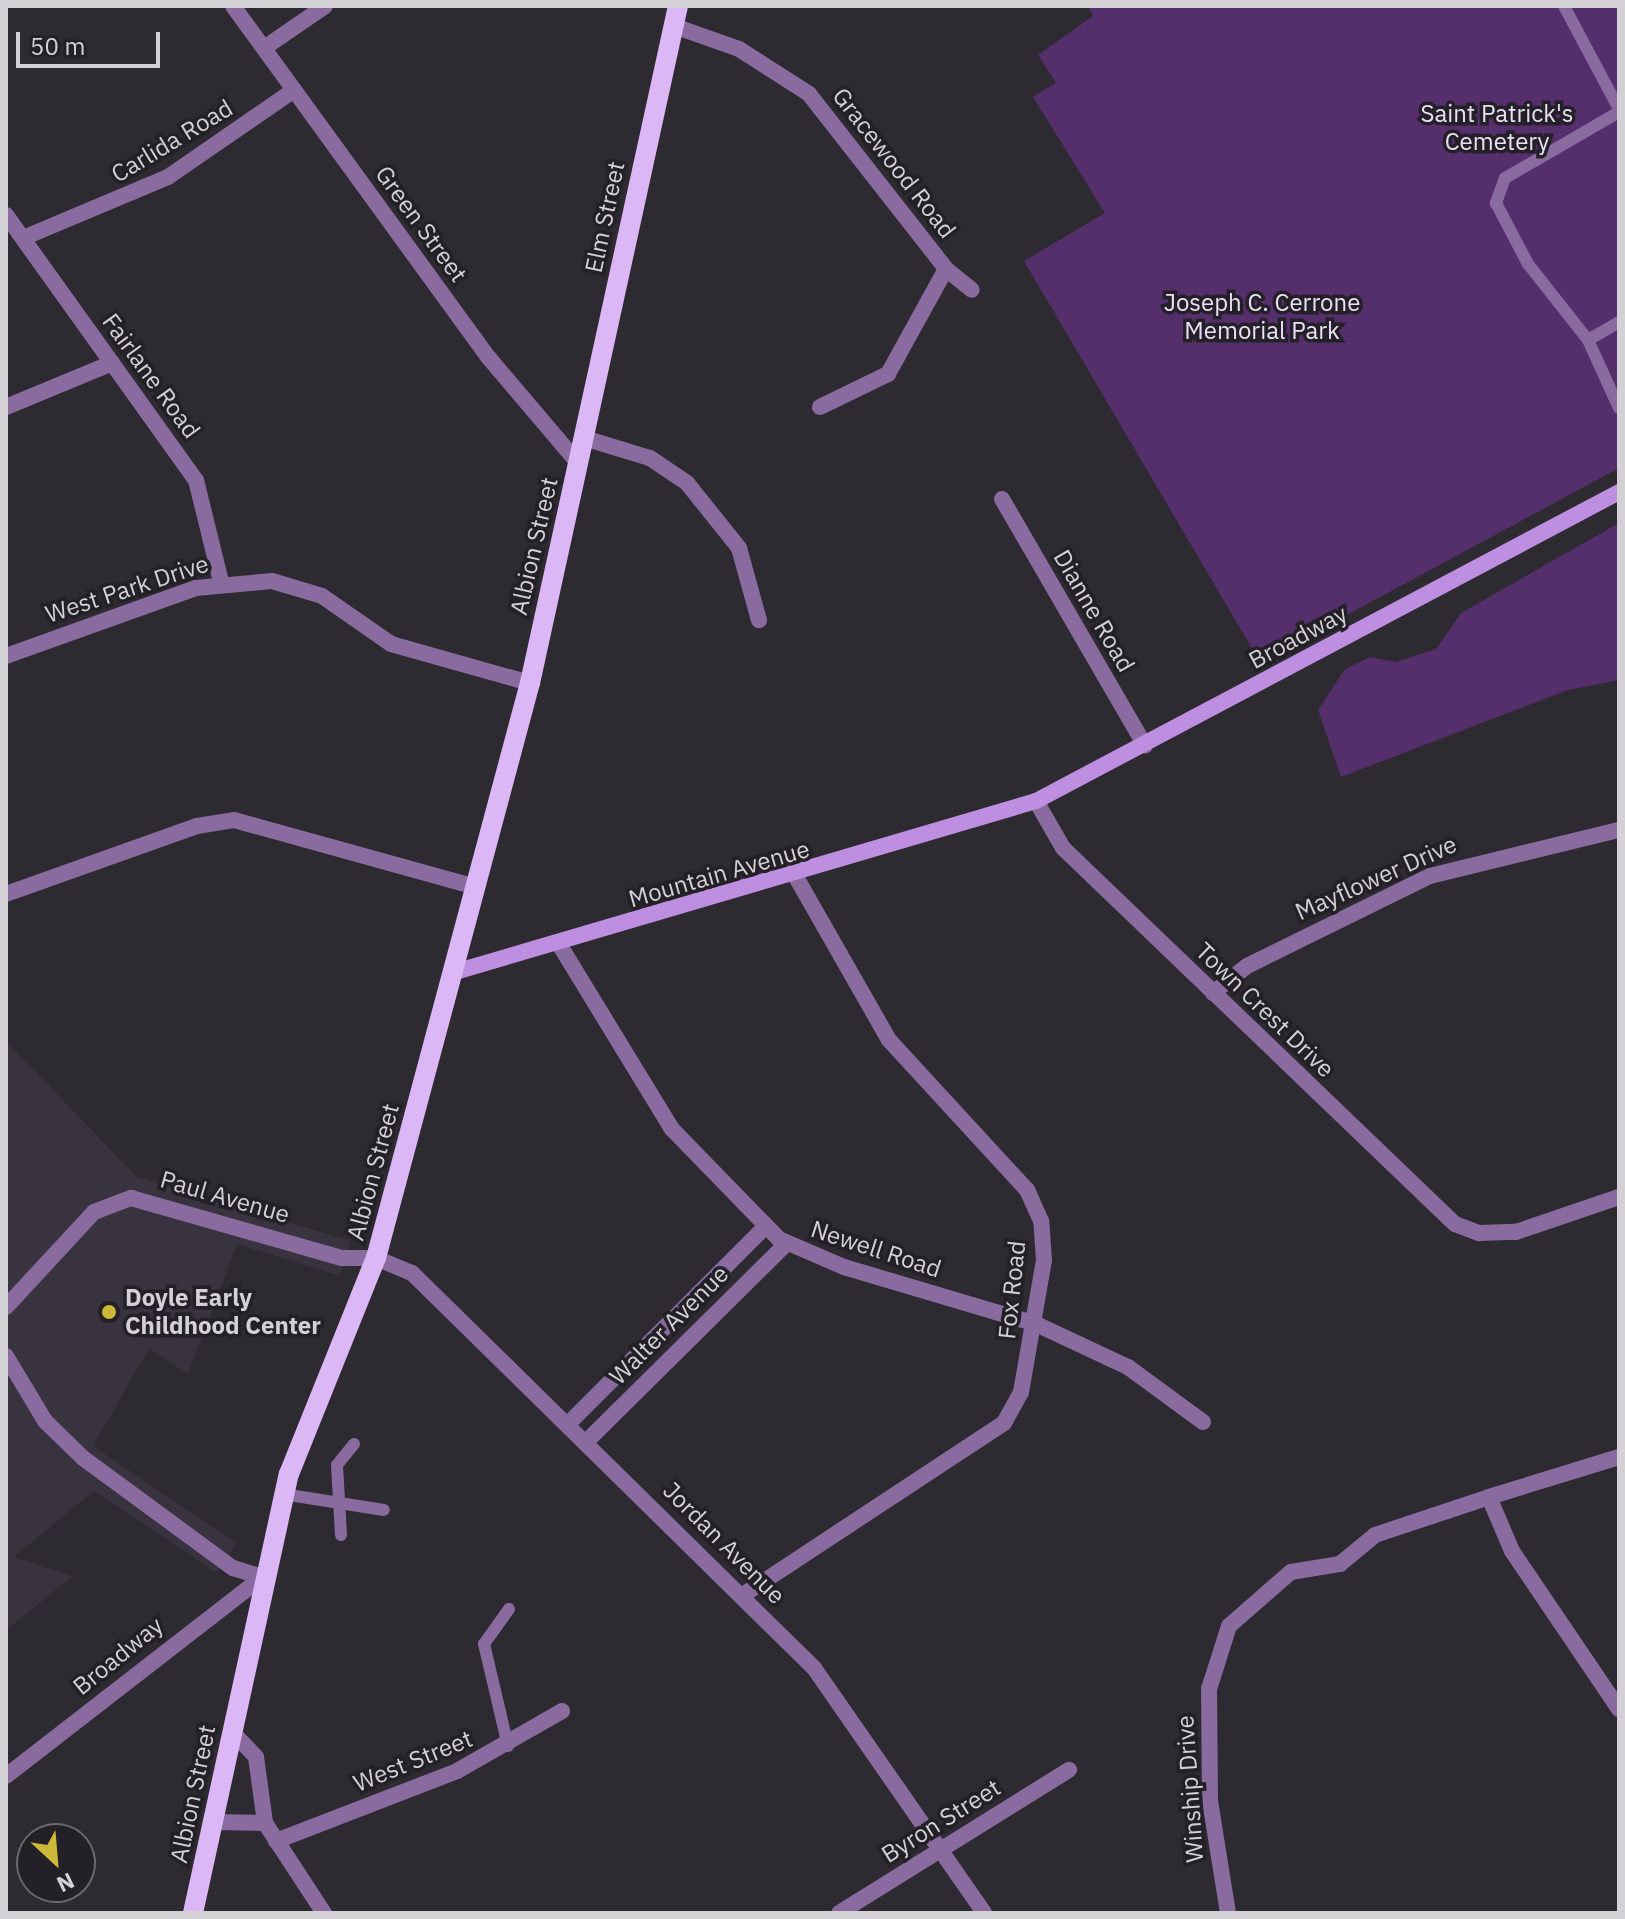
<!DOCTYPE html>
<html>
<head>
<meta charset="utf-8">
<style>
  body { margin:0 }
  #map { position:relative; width:1625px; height:1919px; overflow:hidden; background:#2e2a31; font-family:"IBM Plex Sans",sans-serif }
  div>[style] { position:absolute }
  .built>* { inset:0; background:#39323f }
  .green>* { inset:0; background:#542f6c }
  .service>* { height:12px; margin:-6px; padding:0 6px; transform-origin:6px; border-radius:6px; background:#896b9f }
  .minor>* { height:16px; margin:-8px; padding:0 8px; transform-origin:8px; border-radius:8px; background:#896b9f }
  .tertiary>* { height:16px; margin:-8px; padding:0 8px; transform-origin:8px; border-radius:8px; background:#896b9f }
  .secondary>* { height:16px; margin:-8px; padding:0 8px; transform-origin:8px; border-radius:8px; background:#be8ee0 }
  .primary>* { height:20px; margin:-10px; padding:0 10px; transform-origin:10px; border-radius:10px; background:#dbb7f6 }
  .dots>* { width:22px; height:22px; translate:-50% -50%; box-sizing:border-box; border:4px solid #242027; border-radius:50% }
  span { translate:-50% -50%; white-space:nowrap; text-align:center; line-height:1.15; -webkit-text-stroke:7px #242027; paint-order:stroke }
  .park-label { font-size:24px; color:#ebdff5 }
  .street-label { font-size:24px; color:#d4d1d6 }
  .poi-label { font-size:24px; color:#d4d1d6; font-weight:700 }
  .left { translate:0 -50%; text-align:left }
  .frame { position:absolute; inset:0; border:8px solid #d4d1d6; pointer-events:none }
  .north { position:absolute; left:16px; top:1823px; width:80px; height:80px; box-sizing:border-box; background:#242027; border:2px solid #6a676d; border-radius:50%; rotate:154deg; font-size:22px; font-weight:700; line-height:32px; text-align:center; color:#d4d1d6 }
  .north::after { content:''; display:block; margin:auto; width:28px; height:36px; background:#cdb938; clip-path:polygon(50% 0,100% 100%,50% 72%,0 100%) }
  .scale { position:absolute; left:16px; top:32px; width:144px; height:36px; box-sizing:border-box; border:4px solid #d4d1d6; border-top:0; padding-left:10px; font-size:24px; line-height:28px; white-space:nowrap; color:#d4d1d6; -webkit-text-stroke:6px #242027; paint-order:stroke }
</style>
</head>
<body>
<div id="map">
  <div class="built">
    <i style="clip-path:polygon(6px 1041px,137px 1177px,351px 1241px,340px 1276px,237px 1244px,188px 1374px,149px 1348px,93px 1446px,237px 1543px,216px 1573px,94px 1491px,14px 1557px,73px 1576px,6px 1630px)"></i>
  </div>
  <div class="green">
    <i style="clip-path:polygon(1088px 6px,1619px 6px,1619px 468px,1260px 662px,1024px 261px,1105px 213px,1033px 97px,1056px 83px,1038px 55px,1093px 16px)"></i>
    <i style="clip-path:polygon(1619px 523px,1619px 680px,1568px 690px,1341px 777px,1318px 710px,1345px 669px,1370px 657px,1396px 662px,1436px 649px,1461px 613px)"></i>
  </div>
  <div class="service">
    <i style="left:1564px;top:6px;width:117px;rotate:61.9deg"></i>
    <i style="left:1619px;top:112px;width:132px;rotate:149.9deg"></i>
    <i style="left:1505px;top:178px;width:27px;rotate:110deg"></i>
    <i style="left:1496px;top:203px;width:69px;rotate:62.3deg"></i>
    <i style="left:1528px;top:264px;width:97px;rotate:51.7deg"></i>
    <i style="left:1588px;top:340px;width:75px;rotate:65.5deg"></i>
    <i style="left:1588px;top:340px;width:36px;rotate:-30deg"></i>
    <i style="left:283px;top:1494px;width:102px;rotate:9deg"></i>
    <i style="left:341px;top:1535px;width:70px;rotate:-93.3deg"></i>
    <i style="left:337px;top:1465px;width:27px;rotate:-51deg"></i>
    <i style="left:508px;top:1746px;width:105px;rotate:-103.2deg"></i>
    <i style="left:484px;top:1644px;width:43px;rotate:-54.5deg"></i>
  </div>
  <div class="minor">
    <i style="left:674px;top:26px;width:69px;rotate:19.5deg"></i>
    <i style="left:739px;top:49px;width:83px;rotate:32.7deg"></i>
    <i style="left:809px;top:94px;width:222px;rotate:51.9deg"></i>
    <i style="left:946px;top:269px;width:33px;rotate:39deg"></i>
    <i style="left:264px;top:48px;width:74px;rotate:-34.5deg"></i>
    <i style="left:6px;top:215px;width:326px;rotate:54.4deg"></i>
    <i style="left:196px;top:480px;width:105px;rotate:76.2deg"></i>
    <i style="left:23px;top:238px;width:157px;rotate:-22.8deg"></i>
    <i style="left:168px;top:177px;width:153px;rotate:-34.6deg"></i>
    <i style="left:6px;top:407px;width:115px;rotate:-22.5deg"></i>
    <i style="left:820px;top:407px;width:76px;rotate:-25.9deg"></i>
    <i style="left:888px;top:374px;width:120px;rotate:-61.1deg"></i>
    <i style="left:584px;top:438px;width:69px;rotate:16.9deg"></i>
    <i style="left:650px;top:458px;width:45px;rotate:34deg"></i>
    <i style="left:687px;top:483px;width:83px;rotate:51.3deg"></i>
    <i style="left:739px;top:548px;width:75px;rotate:74.5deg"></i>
    <i style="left:1002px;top:499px;width:285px;rotate:59.9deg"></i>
    <i style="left:6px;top:656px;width:202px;rotate:-19.7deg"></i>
    <i style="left:196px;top:588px;width:76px;rotate:-5.3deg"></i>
    <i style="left:272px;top:581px;width:52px;rotate:16.7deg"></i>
    <i style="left:322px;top:596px;width:84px;rotate:34.8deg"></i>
    <i style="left:391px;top:644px;width:144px;rotate:15.7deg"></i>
    <i style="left:1036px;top:801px;width:54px;rotate:60.1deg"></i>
    <i style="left:1063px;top:848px;width:543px;rotate:43.81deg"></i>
    <i style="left:1455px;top:1224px;width:26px;rotate:21deg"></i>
    <i style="left:1479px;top:1233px;width:37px;rotate:-2deg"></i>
    <i style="left:1516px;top:1232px;width:109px;rotate:-18.8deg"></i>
    <i style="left:6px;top:894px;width:203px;rotate:-19.6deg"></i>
    <i style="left:197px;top:826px;width:37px;rotate:-9deg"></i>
    <i style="left:234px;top:820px;width:251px;rotate:15.5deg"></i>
    <i style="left:559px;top:944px;width:217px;rotate:58.6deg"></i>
    <i style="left:672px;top:1129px;width:153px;rotate:45.8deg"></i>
    <i style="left:779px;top:1239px;width:71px;rotate:23.3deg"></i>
    <i style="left:844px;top:1267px;width:200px;rotate:16.5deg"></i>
    <i style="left:1036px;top:1324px;width:102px;rotate:25.1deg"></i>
    <i style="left:1128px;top:1367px;width:93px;rotate:36.3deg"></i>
    <i style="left:1213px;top:993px;width:43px;rotate:-38.5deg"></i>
    <i style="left:1247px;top:966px;width:204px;rotate:-26.2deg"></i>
    <i style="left:1430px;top:876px;width:195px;rotate:-13.7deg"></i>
    <i style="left:6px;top:1307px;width:129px;rotate:-47.2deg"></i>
    <i style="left:94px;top:1212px;width:40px;rotate:-21deg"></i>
    <i style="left:131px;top:1198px;width:219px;rotate:15.9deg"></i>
    <i style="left:342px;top:1258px;width:34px"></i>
    <i style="left:376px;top:1258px;width:39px;rotate:23deg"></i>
    <i style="left:412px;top:1273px;width:564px;rotate:44.5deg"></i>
    <i style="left:814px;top:1668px;width:298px;rotate:55.2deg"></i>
    <i style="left:6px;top:1356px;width:76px;rotate:59deg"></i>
    <i style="left:45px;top:1421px;width:53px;rotate:44.2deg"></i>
    <i style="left:83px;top:1458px;width:186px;rotate:36.3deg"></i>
    <i style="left:233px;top:1568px;width:31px;rotate:17deg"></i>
    <i style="left:569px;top:1423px;width:277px;rotate:-45deg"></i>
    <i style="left:587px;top:1441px;width:280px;rotate:-44.7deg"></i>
    <i style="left:1489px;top:1497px;width:136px;rotate:-17.1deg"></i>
    <i style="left:743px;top:1595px;width:313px;rotate:-33.4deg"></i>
    <i style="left:1004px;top:1423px;width:35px;rotate:-61deg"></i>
    <i style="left:1021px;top:1392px;width:134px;rotate:-80.1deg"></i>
    <i style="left:1044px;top:1260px;width:39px;rotate:-94deg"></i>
    <i style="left:1041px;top:1221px;width:34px;rotate:-114deg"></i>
    <i style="left:1027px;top:1190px;width:204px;rotate:-132.6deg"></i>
    <i style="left:889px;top:1040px;width:188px;rotate:-119.7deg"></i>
    <i style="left:233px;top:1733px;width:33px;rotate:46deg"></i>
    <i style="left:256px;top:1757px;width:67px;rotate:82.2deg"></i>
    <i style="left:265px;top:1823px;width:108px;rotate:56.8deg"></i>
    <i style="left:213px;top:1822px;width:52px;rotate:1.1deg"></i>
    <i style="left:276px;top:1841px;width:194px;rotate:-21.1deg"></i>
    <i style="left:457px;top:1771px;width:121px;rotate:-29.7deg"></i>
    <i style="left:839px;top:1913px;width:271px;rotate:-31.9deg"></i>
    <i style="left:1228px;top:1913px;width:113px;rotate:-99.1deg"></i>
    <i style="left:1210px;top:1801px;width:112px;rotate:-90.5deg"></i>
    <i style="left:1209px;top:1689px;width:66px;rotate:-72.4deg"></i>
    <i style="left:1229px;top:1626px;width:82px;rotate:-41.1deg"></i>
    <i style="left:1291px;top:1572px;width:50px;rotate:-9.3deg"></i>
    <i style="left:1340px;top:1564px;width:45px;rotate:-39.6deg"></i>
    <i style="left:1375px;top:1535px;width:120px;rotate:-18.4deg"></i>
    <i style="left:1489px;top:1497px;width:59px;rotate:66.9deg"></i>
    <i style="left:1512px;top:1551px;width:191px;rotate:55.9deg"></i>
  </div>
  <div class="tertiary">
    <i style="left:233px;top:6px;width:435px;rotate:54deg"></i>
    <i style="left:489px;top:358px;width:139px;rotate:49.7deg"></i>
    <i style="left:6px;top:1776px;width:325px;rotate:-37.8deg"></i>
  </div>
  <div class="secondary">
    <i style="left:455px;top:972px;width:606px;rotate:-16.4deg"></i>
    <i style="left:1036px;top:801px;width:660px;rotate:-27.92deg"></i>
  </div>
  <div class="primary">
    <i style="left:193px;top:1913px;width:449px;rotate:-77.7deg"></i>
    <i style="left:289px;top:1474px;width:233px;rotate:-68.1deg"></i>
    <i style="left:376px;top:1258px;width:595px;rotate:-75.01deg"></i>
    <i style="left:530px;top:683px;width:693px;rotate:-77.67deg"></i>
  </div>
  <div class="dots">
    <i style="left:109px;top:1312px;background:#cdb938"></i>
  </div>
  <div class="park-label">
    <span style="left:1497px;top:128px">Saint Patrick's<br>Cemetery</span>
    <span style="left:1262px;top:317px">Joseph C. Cerrone<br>Memorial Park</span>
  </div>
  <div class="street-label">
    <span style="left:172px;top:141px;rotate:-31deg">Carlida Road</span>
    <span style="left:894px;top:163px;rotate:52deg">Gracewood Road</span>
    <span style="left:605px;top:217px;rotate:-78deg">Elm Street</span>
    <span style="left:421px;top:224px;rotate:54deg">Green Street</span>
    <span style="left:151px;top:376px;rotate:54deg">Fairlane Road</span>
    <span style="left:534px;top:546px;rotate:-77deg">Albion Street</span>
    <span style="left:127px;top:589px;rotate:-18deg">West Park Drive</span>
    <span style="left:1094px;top:611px;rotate:60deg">Dianne Road</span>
    <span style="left:1298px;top:637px;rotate:-28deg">Broadway</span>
    <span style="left:719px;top:874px;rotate:-16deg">Mountain Avenue</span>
    <span style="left:1376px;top:878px;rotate:-24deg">Mayflower Drive</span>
    <span style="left:1265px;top:1010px;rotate:44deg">Town Crest Drive</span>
    <span style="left:373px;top:1172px;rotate:-75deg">Albion Street</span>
    <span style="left:225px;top:1197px;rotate:16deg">Paul Avenue</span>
    <span style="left:876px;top:1249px;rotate:18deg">Newell Road</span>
    <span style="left:1012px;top:1290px;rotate:-84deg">Fox Road</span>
    <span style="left:669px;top:1325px;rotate:-45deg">Walter Avenue</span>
    <span style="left:724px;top:1543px;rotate:45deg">Jordan Avenue</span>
    <span style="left:118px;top:1656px;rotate:-39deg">Broadway</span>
    <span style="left:413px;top:1761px;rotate:-22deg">West Street</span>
    <span style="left:1190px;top:1789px;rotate:-94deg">Winship Drive</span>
    <span style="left:193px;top:1794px;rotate:-78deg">Albion Street</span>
    <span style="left:941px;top:1821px;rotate:-32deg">Byron Street</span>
  </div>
  <div class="poi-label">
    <span class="left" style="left:125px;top:1312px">Doyle Early<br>Childhood Center</span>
  </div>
  <div class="frame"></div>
  <div class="north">N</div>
  <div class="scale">50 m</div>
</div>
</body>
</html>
